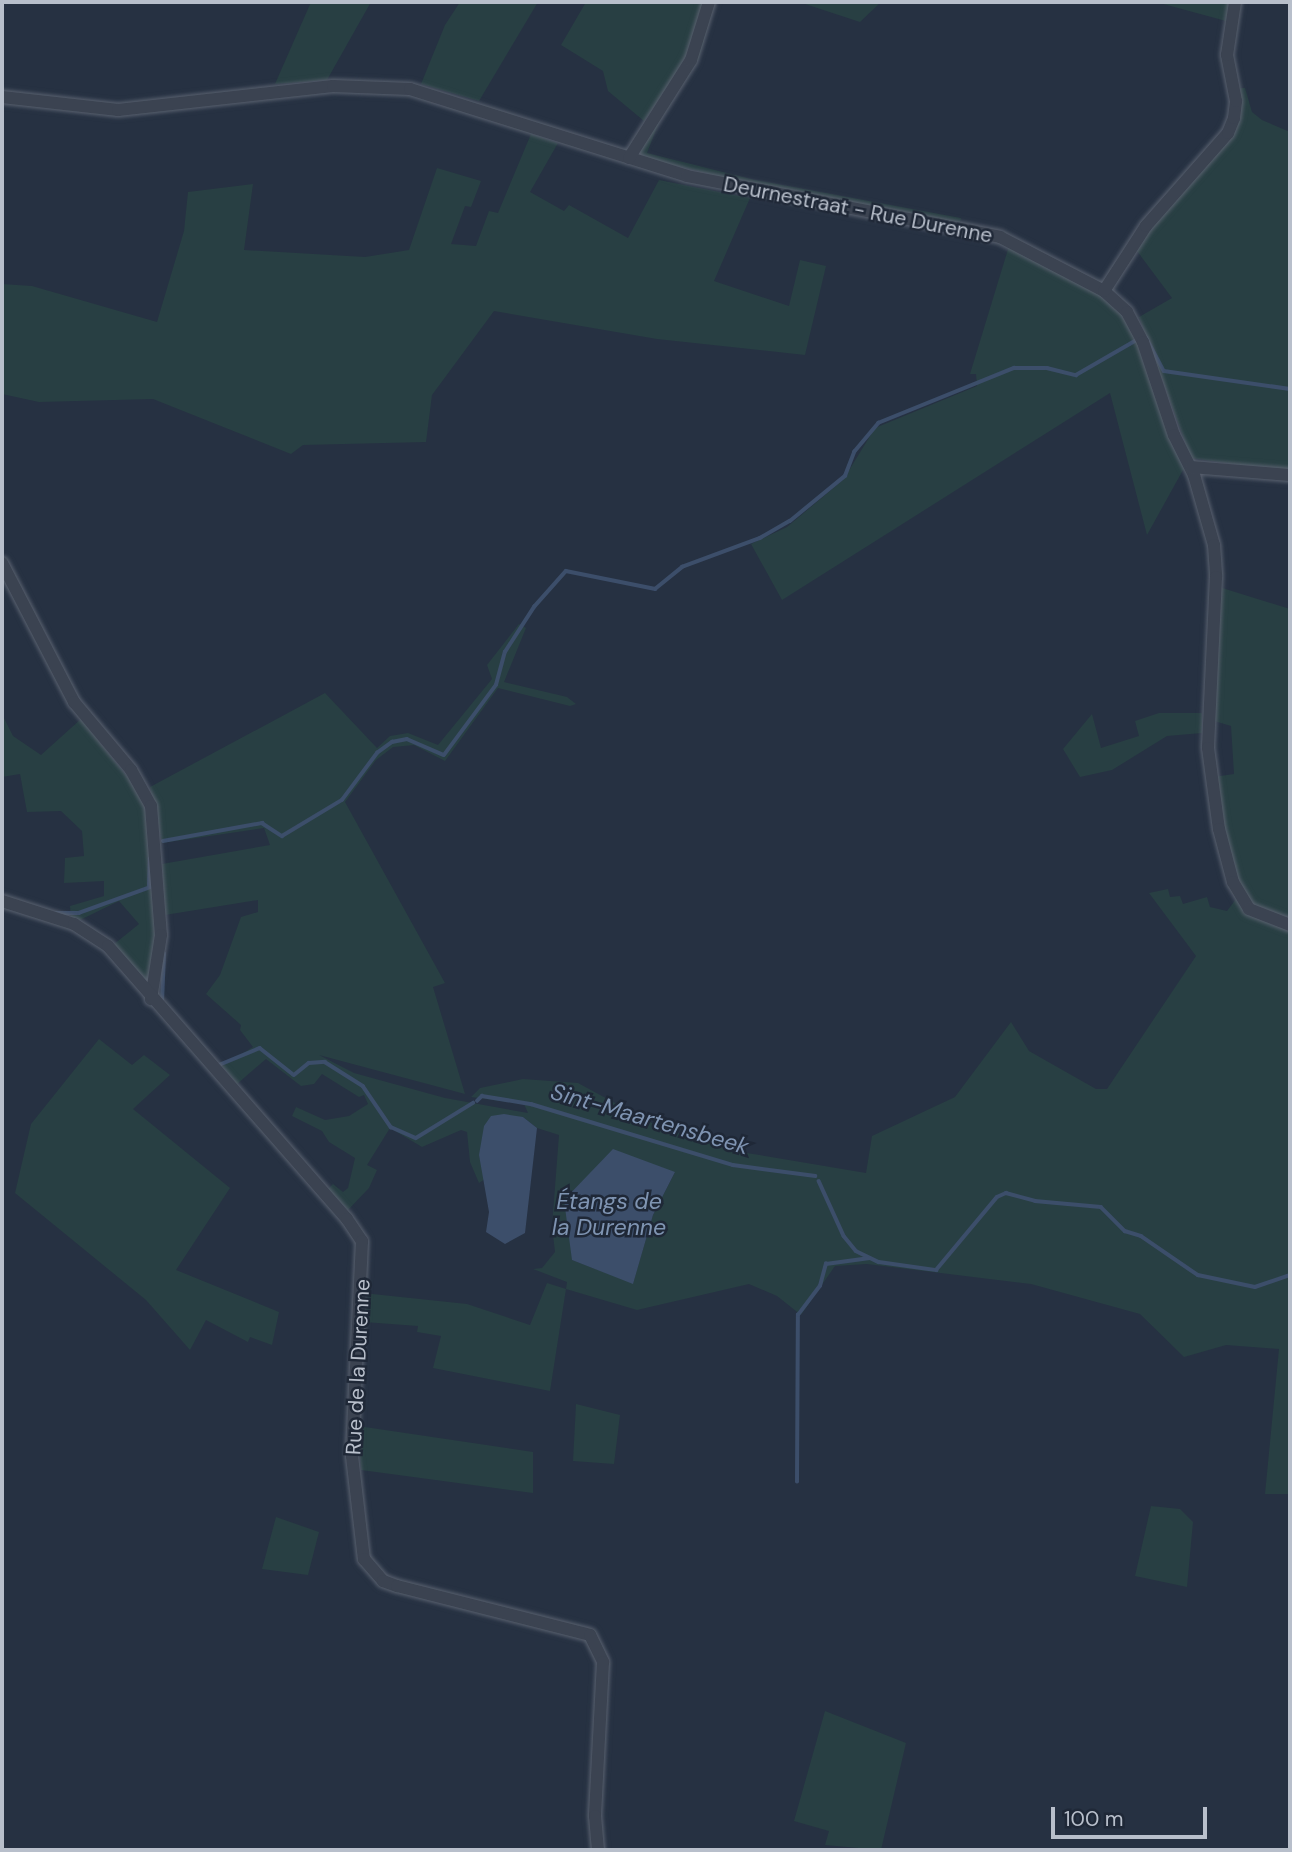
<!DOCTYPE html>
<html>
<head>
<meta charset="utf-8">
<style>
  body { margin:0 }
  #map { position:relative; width:1292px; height:1852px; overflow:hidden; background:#263142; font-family:"DM Sans",sans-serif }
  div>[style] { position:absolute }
  .green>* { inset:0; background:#283f43 }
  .water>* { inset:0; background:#3c4e6a }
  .stream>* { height:3.5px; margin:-1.75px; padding:0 1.75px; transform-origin:1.75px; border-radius:1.75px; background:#3c4e6a }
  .roads { filter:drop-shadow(0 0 2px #59616f) drop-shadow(0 0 2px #59616f) }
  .minor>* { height:12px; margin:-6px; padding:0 6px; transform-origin:6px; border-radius:6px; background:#3b4351 }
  span { translate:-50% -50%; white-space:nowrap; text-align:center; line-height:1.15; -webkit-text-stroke:5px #1f2837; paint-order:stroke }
  .street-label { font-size:21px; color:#b8bfcb }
  .water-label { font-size:23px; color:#7f94b2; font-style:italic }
  .frame { position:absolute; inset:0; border:4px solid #b8bfcb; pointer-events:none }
  .scale { position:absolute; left:1051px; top:1807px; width:156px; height:32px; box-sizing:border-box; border:4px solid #b8bfcb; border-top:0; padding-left:9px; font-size:21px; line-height:24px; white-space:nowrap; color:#b8bfcb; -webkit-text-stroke:5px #1f2837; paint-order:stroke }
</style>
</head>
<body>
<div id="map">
  <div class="green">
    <i style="clip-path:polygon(311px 2px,371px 2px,327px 80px,275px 84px)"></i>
    <i style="clip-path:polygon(460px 2px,538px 2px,479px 101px,421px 84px,445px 25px)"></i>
    <i style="clip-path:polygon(586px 2px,706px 2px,686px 60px,644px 121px,608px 91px,603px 71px,561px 45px)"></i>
    <i style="clip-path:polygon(711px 2px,715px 2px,699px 58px,659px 122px,647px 153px,755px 180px,961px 218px,960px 223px,804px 197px,641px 157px,639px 154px,683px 78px)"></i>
    <i style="clip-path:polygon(799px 2px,881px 2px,860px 22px)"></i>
    <i style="clip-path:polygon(1156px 2px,1230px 2px,1226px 21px)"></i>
    <i style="clip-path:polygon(1239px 88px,1245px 88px,1252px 112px,1262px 120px,1290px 132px,1290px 472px,1191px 458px,1139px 317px,1172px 298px,1137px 251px,1151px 227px,1219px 145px)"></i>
    <i style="clip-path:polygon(531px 134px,558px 143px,530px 192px,564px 211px,569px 205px,628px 238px,659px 180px,750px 198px,714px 281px,789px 306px,800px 260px,826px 266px,805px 355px,657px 339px,494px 311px,432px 395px,426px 442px,303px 445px,291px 454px,153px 399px,39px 402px,2px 394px,2px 284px,32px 286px,157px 322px,184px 231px,188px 192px,253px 184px,244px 250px,365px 257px,409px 250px,437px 168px,481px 181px,471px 207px,465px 206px,451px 244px,476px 246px,489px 211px,498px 213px)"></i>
    <i style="clip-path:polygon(1009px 246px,1111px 301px,1133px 329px,1188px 468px,1183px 470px,1147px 535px,1110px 393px,782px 600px,751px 544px,787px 527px,843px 480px,875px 428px,977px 386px,976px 374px,970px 374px)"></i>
    <i style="clip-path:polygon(1219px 587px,1290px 609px,1290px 922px,1256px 910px,1239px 888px,1213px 777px,1234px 774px,1231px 726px,1211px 720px)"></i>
    <i style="clip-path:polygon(evenodd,519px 624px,526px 628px,504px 682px,567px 697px,576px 704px,570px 706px,498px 688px,445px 761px,414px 745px,393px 747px,376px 760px,345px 802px,445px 983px,433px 987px,465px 1094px,319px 1055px,354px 1073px,445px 1098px,528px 1113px,524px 1104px,471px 1097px,480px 1088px,523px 1079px,578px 1083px,661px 1128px,747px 1153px,866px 1173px,872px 1136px,955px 1097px,1011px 1022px,1029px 1051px,1096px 1089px,1107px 1089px,1196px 956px,1149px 893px,1168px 889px,1170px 897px,1180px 896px,1183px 904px,1207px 897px,1210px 907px,1227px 911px,1236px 899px,1242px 908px,1290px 928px,1290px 1494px,1265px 1494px,1279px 1349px,1226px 1345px,1184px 1357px,1140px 1314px,1031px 1284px,867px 1264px,835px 1266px,801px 1315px,777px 1296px,749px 1284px,637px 1310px,566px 1289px,550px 1391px,433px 1368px,441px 1336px,417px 1332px,418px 1326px,364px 1322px,363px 1293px,467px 1304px,530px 1325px,547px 1283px,566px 1289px,567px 1282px,533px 1269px,542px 1268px,555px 1252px,552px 1226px,559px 1135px,537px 1128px,523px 1117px,479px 1155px,485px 1179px,479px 1183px,470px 1162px,467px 1132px,461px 1130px,422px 1147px,390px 1128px,367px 1165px,377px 1170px,369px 1188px,348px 1210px,328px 1189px,333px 1184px,343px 1192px,348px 1188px,355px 1158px,329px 1142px,322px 1131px,292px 1116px,296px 1107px,325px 1120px,349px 1116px,368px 1104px,364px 1095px,359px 1097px,322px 1074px,314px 1084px,301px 1086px,266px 1059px,237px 1084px,222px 1066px,253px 1047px,240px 1030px,241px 1025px,206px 994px,220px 975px,241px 917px,258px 912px,258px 900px,165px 915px,162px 864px,270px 845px,264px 828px,162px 843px,150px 787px,325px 693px,377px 748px,390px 736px,408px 733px,438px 745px,492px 679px,487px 665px,519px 624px,675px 1172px,653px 1215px,633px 1283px,572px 1260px,675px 1172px)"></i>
    <i style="clip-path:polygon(1159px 713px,1202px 713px,1202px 733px,1167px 736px,1112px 770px,1080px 777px,1063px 749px,1092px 714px,1101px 748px,1139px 736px,1135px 721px)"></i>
    <i style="clip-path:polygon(2px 714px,13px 736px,41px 755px,81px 719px,149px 804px,156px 930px,147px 985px,113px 945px,139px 924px,119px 901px,78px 921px,71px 918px,70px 906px,104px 896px,104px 881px,64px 883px,65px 858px,84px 856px,82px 831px,61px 811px,27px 812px,20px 774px,2px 777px)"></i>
    <i style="clip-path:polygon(99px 1039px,132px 1065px,144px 1055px,170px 1075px,133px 1109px,230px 1188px,176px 1270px,279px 1312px,272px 1345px,250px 1337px,248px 1342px,206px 1320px,190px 1350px,146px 1300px,15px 1193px,31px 1124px)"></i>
    <i style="clip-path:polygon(576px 1404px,620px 1415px,614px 1464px,573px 1461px)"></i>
    <i style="clip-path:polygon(358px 1426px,533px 1452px,533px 1493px,361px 1470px,359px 1442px,357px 1481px)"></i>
    <i style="clip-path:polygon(1151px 1506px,1180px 1509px,1193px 1522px,1187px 1587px,1135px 1576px)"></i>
    <i style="clip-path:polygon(276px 1517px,319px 1532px,308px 1575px,262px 1569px)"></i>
    <i style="clip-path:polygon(825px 1711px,906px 1743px,881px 1850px,825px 1845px,829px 1831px,794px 1821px)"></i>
  </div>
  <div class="water">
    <i style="clip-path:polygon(504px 1114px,523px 1117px,537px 1128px,525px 1233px,505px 1244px,486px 1232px,489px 1212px,479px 1155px,484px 1126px,491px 1116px)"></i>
    <i style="clip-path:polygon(613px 1149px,675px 1172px,653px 1215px,633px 1284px,572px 1260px,564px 1200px)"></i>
  </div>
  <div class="stream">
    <i style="left:1146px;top:337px;width:38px;rotate:62deg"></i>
    <i style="left:1164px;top:371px;width:127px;rotate:8.1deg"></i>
    <i style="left:163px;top:841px;width:101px;rotate:-10.3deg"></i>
    <i style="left:262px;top:823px;width:24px;rotate:33deg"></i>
    <i style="left:282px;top:836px;width:70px;rotate:-31deg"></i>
    <i style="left:342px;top:800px;width:59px;rotate:-53.3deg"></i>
    <i style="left:377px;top:753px;width:19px;rotate:-36deg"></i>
    <i style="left:392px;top:742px;width:15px;rotate:-11deg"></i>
    <i style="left:407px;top:739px;width:40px;rotate:23.4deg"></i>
    <i style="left:444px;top:755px;width:87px;rotate:-53.4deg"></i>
    <i style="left:496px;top:685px;width:34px;rotate:-75deg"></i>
    <i style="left:505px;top:652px;width:54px;rotate:-57.2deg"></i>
    <i style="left:534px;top:607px;width:48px;rotate:-48.4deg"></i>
    <i style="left:566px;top:571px;width:91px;rotate:11.4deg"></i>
    <i style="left:655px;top:589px;width:35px;rotate:-39deg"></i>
    <i style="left:682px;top:567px;width:83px;rotate:-20.4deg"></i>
    <i style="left:760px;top:538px;width:34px;rotate:-30deg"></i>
    <i style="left:790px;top:521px;width:71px;rotate:-39.3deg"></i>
    <i style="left:845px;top:476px;width:26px;rotate:-69deg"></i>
    <i style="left:854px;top:452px;width:38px;rotate:-50deg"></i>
    <i style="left:878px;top:423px;width:147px;rotate:-22deg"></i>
    <i style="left:1014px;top:368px;width:33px"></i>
    <i style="left:1047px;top:368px;width:30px;rotate:14deg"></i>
    <i style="left:1076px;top:375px;width:68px;rotate:-30deg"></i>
    <i style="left:149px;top:886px;width:27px;rotate:-88deg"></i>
    <i style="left:56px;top:913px;width:23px"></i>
    <i style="left:79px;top:913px;width:79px;rotate:-20deg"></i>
    <i style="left:162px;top:1002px;width:48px;rotate:-87.6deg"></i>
    <i style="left:219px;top:1065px;width:44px;rotate:-22.5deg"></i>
    <i style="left:260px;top:1048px;width:43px;rotate:38.5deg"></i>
    <i style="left:294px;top:1075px;width:19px;rotate:-39deg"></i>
    <i style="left:309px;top:1063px;width:16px;rotate:-4deg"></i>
    <i style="left:325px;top:1062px;width:45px;rotate:32.3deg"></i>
    <i style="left:363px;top:1086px;width:50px;rotate:55.7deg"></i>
    <i style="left:391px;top:1127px;width:27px;rotate:24deg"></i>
    <i style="left:416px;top:1138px;width:67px;rotate:-31.6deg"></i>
    <i style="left:477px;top:1101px;width:7px;rotate:-45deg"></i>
    <i style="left:482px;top:1096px;width:50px;rotate:9.3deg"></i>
    <i style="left:531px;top:1104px;width:211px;rotate:16.8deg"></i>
    <i style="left:733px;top:1165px;width:83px;rotate:7.6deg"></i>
    <i style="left:819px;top:1181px;width:60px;rotate:65.6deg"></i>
    <i style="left:844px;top:1236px;width:19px;rotate:51deg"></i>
    <i style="left:856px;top:1251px;width:25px;rotate:26deg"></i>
    <i style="left:879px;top:1262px;width:58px;rotate:8deg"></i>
    <i style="left:936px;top:1270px;width:95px;rotate:-50.1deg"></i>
    <i style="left:997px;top:1197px;width:10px;rotate:-24deg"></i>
    <i style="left:1006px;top:1193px;width:30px;rotate:15deg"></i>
    <i style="left:1035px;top:1201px;width:66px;rotate:5.2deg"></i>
    <i style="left:1101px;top:1207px;width:34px;rotate:45deg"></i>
    <i style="left:1125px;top:1231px;width:17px;rotate:17deg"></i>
    <i style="left:1141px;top:1236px;width:69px;rotate:34.4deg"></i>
    <i style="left:1198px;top:1275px;width:58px;rotate:11.9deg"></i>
    <i style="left:1255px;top:1287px;width:37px;rotate:-19deg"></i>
    <i style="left:797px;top:1482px;width:167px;rotate:-89.7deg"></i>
    <i style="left:798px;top:1315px;width:36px;rotate:-53deg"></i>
    <i style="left:820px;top:1286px;width:23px;rotate:-75deg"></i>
    <i style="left:826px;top:1264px;width:44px;rotate:-7.8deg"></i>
  </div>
  <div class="roads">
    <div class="minor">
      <i style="left:2px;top:97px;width:117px;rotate:6.4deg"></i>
      <i style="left:118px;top:110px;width:216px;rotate:-6.4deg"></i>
      <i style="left:333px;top:86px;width:77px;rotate:2.2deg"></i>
      <i style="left:410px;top:89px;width:290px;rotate:17.4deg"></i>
      <i style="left:687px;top:176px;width:319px;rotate:11deg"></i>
      <i style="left:1000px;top:237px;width:117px;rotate:27.4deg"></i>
      <i style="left:1104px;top:291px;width:31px;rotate:42deg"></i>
      <i style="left:1127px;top:312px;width:34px;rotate:62deg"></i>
      <i style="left:1143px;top:342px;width:98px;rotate:71.6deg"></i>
      <i style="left:1174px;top:435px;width:45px;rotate:63.4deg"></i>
      <i style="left:1194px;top:475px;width:73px;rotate:74.1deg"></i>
      <i style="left:1214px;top:545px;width:32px;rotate:86deg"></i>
      <i style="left:1216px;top:577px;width:171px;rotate:92.7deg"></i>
      <i style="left:1208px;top:748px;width:82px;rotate:82.3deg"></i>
      <i style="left:1219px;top:829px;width:55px;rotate:75.2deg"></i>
      <i style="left:1233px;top:882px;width:31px;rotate:59deg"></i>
      <i style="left:1249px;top:909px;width:44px;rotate:21.3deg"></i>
      <i style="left:629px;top:158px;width:116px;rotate:-57.7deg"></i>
      <i style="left:691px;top:60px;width:61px;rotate:-72.8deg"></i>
      <i style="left:1104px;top:291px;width:77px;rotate:-57.1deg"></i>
      <i style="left:1146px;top:226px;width:124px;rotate:-48.6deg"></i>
      <i style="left:1228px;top:133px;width:16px;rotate:-68deg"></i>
      <i style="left:1234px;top:118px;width:17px;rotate:-83deg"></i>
      <i style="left:1236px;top:101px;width:47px;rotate:-101.1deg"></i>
      <i style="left:1227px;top:55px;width:54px;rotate:-81.4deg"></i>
      <i style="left:1191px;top:467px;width:99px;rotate:4.6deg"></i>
      <i style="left:2px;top:563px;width:157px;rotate:62.6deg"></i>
      <i style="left:74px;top:702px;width:89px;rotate:50deg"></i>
      <i style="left:131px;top:770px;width:41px;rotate:60.9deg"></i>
      <i style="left:151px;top:806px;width:129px;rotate:85.6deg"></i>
      <i style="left:161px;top:935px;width:65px;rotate:98.9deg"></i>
      <i style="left:2px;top:901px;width:76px;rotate:17.7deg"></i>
      <i style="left:74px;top:924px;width:40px;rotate:32.9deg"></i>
      <i style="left:108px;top:946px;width:363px;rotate:48.8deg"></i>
      <i style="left:347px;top:1219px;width:27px;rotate:56deg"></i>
      <i style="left:362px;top:1241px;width:215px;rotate:92.7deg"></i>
      <i style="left:352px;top:1456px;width:104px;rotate:83.4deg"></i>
      <i style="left:364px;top:1559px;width:29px;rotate:49deg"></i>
      <i style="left:383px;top:1581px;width:15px;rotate:20deg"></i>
      <i style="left:397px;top:1586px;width:199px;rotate:14.2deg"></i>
      <i style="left:590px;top:1635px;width:30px;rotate:64deg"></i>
      <i style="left:603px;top:1662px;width:154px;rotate:93deg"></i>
      <i style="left:595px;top:1816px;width:34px;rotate:85deg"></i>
    </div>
  </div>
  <div class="street-label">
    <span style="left:858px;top:210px;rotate:11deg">Deurnestraat - Rue Durenne</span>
    <span style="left:358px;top:1367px;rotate:-87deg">Rue de la Durenne</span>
  </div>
  <div class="water-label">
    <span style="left:650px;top:1119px;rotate:16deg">Sint-Maartensbeek</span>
    <span style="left:609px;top:1214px">Étangs de<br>la Durenne</span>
  </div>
  <div class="frame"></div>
  <div class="scale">100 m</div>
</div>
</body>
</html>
